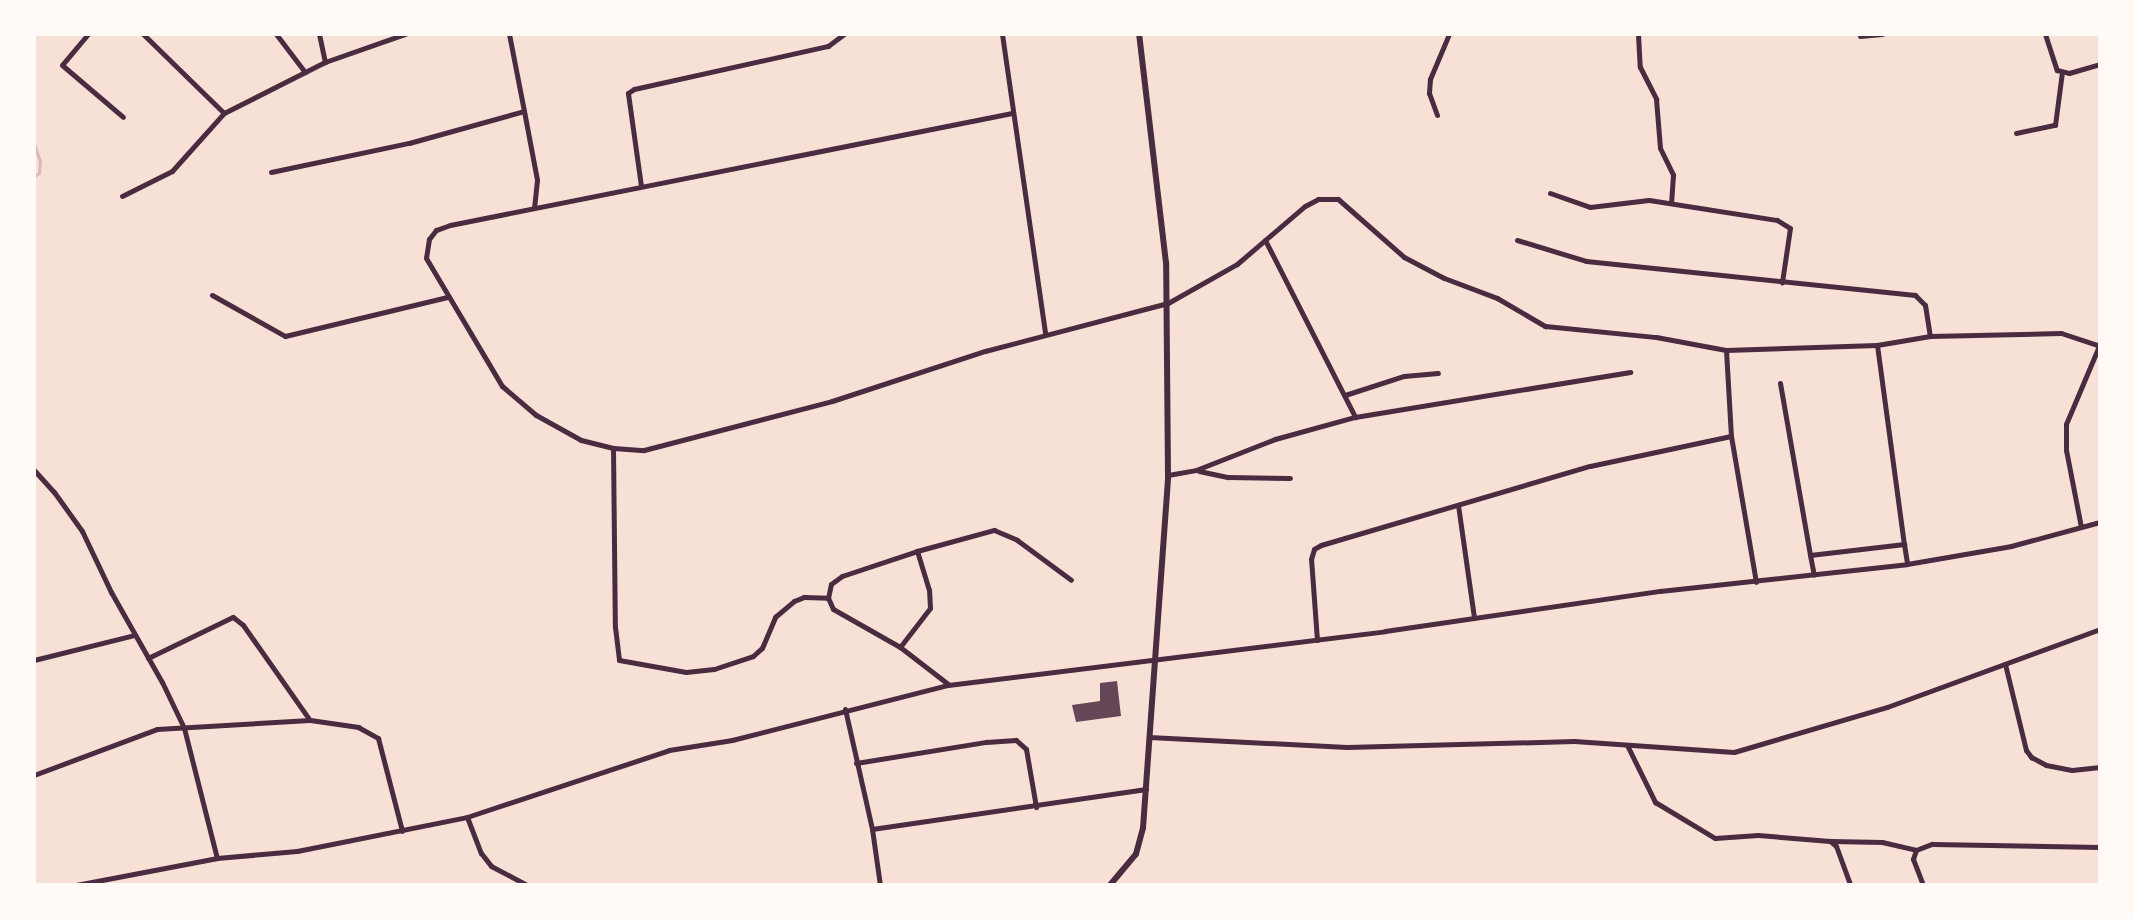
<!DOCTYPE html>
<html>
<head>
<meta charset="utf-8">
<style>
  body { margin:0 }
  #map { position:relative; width:2134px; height:919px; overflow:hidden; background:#f7e1d7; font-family:Literata,serif }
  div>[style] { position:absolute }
  .stream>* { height:3px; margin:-1.5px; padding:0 1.5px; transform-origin:1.5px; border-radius:1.5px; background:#dcb8b0 }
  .building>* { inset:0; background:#644757 }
  .minor>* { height:5px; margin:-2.5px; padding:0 2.5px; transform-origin:2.5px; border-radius:2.5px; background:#4a2c40 }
  .tertiary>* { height:6px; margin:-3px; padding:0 3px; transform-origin:3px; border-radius:3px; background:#4a2c40 }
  span { translate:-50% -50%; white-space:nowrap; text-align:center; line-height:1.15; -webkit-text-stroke:8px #fffaf5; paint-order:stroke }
  .frame { position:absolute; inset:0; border:36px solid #fffaf5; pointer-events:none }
</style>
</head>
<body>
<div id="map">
  <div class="stream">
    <i style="left:34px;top:144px;width:18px;rotate:71deg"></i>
    <i style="left:40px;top:161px;width:12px;rotate:95deg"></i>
    <i style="left:39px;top:173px;width:6px;rotate:149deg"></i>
  </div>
  <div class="building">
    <i style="clip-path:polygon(1117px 681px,1121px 716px,1076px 722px,1072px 705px,1100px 701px,1100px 683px)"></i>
  </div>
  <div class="minor">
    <i style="left:88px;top:34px;width:40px;rotate:130deg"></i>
    <i style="left:62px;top:65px;width:80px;rotate:40.4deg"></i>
    <i style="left:143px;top:34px;width:113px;rotate:44.3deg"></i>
    <i style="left:224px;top:113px;width:113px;rotate:-26.8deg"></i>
    <i style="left:325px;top:62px;width:85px;rotate:-19.3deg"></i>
    <i style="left:276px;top:34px;width:48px;rotate:52.7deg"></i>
    <i style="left:319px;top:34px;width:29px;rotate:78deg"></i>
    <i style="left:1002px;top:34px;width:303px;rotate:81.8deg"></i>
    <i style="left:1638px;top:34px;width:33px;rotate:87deg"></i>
    <i style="left:1640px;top:67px;width:36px;rotate:63deg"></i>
    <i style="left:1656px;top:99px;width:49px;rotate:85.3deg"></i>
    <i style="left:1660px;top:148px;width:30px;rotate:64deg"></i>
    <i style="left:1673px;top:175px;width:28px;rotate:94deg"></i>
    <i style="left:2045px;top:34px;width:38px;rotate:72deg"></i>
    <i style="left:2057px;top:70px;width:12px;rotate:14deg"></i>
    <i style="left:2069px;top:73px;width:32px;rotate:-16deg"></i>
    <i style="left:1860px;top:36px;width:22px;rotate:-5deg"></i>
    <i style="left:524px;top:111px;width:70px;rotate:79.3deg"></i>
    <i style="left:537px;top:180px;width:28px;rotate:96deg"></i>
    <i style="left:1012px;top:113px;width:573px;rotate:168.73deg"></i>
    <i style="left:450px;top:225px;width:15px;rotate:160deg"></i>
    <i style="left:436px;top:230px;width:11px;rotate:128deg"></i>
    <i style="left:429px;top:239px;width:19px;rotate:99deg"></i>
    <i style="left:426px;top:258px;width:149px;rotate:59.3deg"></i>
    <i style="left:502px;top:386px;width:45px;rotate:40.5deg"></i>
    <i style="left:536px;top:415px;width:51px;rotate:29.1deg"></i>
    <i style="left:581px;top:440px;width:33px;rotate:14deg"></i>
    <i style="left:613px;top:448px;width:31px;rotate:4deg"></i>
    <i style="left:644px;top:450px;width:194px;rotate:-14.6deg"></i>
    <i style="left:832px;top:401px;width:161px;rotate:-18.1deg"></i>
    <i style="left:985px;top:351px;width:189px;rotate:-14.7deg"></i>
    <i style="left:1168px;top:303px;width:79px;rotate:-29.5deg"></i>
    <i style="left:1237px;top:264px;width:89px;rotate:-40.5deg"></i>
    <i style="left:1305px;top:206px;width:15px;rotate:-28deg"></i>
    <i style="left:1318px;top:199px;width:20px"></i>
    <i style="left:1338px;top:199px;width:88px;rotate:41.3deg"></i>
    <i style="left:1404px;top:257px;width:45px;rotate:27.7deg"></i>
    <i style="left:1444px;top:278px;width:57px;rotate:20.7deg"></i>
    <i style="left:1497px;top:298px;width:56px;rotate:30.3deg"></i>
    <i style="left:1545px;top:326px;width:112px;rotate:5.7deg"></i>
    <i style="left:1656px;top:337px;width:71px;rotate:10.5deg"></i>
    <i style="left:1726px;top:350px;width:151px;rotate:-1.9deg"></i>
    <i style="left:1877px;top:345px;width:201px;rotate:82.3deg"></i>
    <i style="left:1437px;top:115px;width:23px;rotate:-110deg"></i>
    <i style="left:1429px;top:93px;width:14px;rotate:-86deg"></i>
    <i style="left:1430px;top:79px;width:49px;rotate:-67.1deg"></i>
    <i style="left:2016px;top:133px;width:40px;rotate:-12deg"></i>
    <i style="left:2055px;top:125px;width:53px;rotate:-82.5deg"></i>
    <i style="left:271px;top:172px;width:141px;rotate:-11.9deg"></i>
    <i style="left:409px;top:143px;width:119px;rotate:-15.5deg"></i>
    <i style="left:524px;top:111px;width:78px;rotate:-101deg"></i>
    <i style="left:641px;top:186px;width:94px;rotate:-98deg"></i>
    <i style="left:628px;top:93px;width:7px;rotate:-34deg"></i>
    <i style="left:634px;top:89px;width:199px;rotate:-12.5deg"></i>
    <i style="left:828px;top:46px;width:20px;rotate:-37deg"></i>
    <i style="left:1550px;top:193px;width:42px;rotate:19.3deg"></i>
    <i style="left:1590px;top:207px;width:59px;rotate:-6.8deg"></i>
    <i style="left:1649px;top:200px;width:130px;rotate:8.9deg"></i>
    <i style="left:1777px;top:220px;width:15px;rotate:32deg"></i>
    <i style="left:1790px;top:228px;width:55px;rotate:98.4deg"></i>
    <i style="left:122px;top:196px;width:56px;rotate:-26.6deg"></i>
    <i style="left:172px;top:171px;width:78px;rotate:-48.1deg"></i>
    <i style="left:1265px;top:240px;width:199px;rotate:63deg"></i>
    <i style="left:1517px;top:240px;width:72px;rotate:16.9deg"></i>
    <i style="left:1586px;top:261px;width:331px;rotate:5.9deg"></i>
    <i style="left:1915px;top:295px;width:14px;rotate:45deg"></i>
    <i style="left:1925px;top:305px;width:31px;rotate:81deg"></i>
    <i style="left:212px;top:295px;width:84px;rotate:29.3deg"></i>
    <i style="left:285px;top:336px;width:167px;rotate:-13.5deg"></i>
    <i style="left:1877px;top:345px;width:54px;rotate:-9.6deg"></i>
    <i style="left:1930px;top:336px;width:131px;rotate:-1.3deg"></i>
    <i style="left:2061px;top:333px;width:41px;rotate:18.4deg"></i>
    <i style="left:1726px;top:350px;width:86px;rotate:86.7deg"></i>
    <i style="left:1731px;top:436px;width:148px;rotate:80.3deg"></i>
    <i style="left:1780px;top:383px;width:175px;rotate:80.1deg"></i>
    <i style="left:1810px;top:555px;width:95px;rotate:-6.7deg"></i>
    <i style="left:1904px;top:544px;width:20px;rotate:81deg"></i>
    <i style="left:1345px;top:395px;width:62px;rotate:-17.9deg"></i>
    <i style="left:1404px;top:376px;width:34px;rotate:-5deg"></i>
    <i style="left:613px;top:448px;width:179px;rotate:89.4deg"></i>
    <i style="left:615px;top:627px;width:33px;rotate:83deg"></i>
    <i style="left:619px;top:660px;width:68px;rotate:10.2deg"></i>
    <i style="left:686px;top:672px;width:28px;rotate:-6deg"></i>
    <i style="left:714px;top:669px;width:41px;rotate:-18.4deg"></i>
    <i style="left:753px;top:656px;width:12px;rotate:-42deg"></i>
    <i style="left:762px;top:648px;width:34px;rotate:-67deg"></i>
    <i style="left:775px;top:617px;width:25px;rotate:-40deg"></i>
    <i style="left:794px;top:601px;width:11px;rotate:-22deg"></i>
    <i style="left:804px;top:597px;width:24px;rotate:2deg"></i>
    <i style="left:34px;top:470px;width:30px;rotate:48deg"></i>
    <i style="left:54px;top:492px;width:48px;rotate:54.3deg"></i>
    <i style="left:82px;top:531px;width:68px;rotate:64.6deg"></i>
    <i style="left:111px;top:592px;width:103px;rotate:60.5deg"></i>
    <i style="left:162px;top:682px;width:51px;rotate:64.4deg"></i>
    <i style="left:184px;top:728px;width:134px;rotate:75.8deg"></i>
    <i style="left:1199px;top:471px;width:30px;rotate:12deg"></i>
    <i style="left:1228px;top:477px;width:62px;rotate:0.9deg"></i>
    <i style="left:1168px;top:475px;width:28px;rotate:-10deg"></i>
    <i style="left:1196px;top:470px;width:85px;rotate:-21.4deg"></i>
    <i style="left:1275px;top:439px;width:83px;rotate:-15.4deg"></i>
    <i style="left:1355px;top:417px;width:279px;rotate:-9.3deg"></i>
    <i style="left:1458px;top:505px;width:114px;rotate:81.9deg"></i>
    <i style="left:2081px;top:527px;width:78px;rotate:-101deg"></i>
    <i style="left:2066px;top:450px;width:26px;rotate:-90deg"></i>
    <i style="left:2066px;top:424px;width:85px;rotate:-67.1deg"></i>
    <i style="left:1810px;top:555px;width:20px;rotate:79deg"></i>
    <i style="left:1317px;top:640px;width:81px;rotate:-94.2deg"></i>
    <i style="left:1311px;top:559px;width:10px;rotate:-73deg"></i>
    <i style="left:1314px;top:549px;width:8px;rotate:-30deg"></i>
    <i style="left:1321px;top:545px;width:280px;rotate:-16.4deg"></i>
    <i style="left:1590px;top:466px;width:144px;rotate:-12deg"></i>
    <i style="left:900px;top:647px;width:49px;rotate:-52.4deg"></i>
    <i style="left:930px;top:608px;width:18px;rotate:-93deg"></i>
    <i style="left:929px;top:590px;width:41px;rotate:-107.1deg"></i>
    <i style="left:148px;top:658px;width:94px;rotate:-25.8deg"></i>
    <i style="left:233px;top:617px;width:13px;rotate:39deg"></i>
    <i style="left:243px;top:625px;width:115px;rotate:54.9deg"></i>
    <i style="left:34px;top:660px;width:103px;rotate:-14deg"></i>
    <i style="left:2005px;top:664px;width:89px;rotate:76.3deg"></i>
    <i style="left:2026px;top:750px;width:9px;rotate:54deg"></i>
    <i style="left:2031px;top:757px;width:17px;rotate:28deg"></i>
    <i style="left:2046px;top:765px;width:26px;rotate:11deg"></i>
    <i style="left:2072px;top:770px;width:28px;rotate:-6deg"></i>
    <i style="left:948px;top:684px;width:61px;rotate:-142.4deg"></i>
    <i style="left:900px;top:647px;width:77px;rotate:-150.4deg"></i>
    <i style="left:833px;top:609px;width:12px;rotate:-114deg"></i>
    <i style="left:828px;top:598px;width:14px;rotate:-78deg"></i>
    <i style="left:831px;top:584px;width:14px;rotate:-36deg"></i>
    <i style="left:842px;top:576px;width:79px;rotate:-18.4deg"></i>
    <i style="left:917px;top:551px;width:80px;rotate:-15.3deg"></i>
    <i style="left:994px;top:530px;width:25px;rotate:23deg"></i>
    <i style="left:1017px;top:540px;width:67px;rotate:36.5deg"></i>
    <i style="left:845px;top:709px;width:123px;rotate:77.3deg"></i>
    <i style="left:872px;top:829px;width:57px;rotate:81.9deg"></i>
    <i style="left:1149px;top:737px;width:198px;rotate:2.9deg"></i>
    <i style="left:1347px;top:747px;width:227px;rotate:-1.5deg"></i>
    <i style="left:1574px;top:741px;width:160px;rotate:3.9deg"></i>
    <i style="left:1734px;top:752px;width:159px;rotate:-16.4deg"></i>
    <i style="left:1887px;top:707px;width:227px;rotate:-20.1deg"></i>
    <i style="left:1627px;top:745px;width:64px;rotate:63.8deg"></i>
    <i style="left:1655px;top:802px;width:70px;rotate:31deg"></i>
    <i style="left:1715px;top:838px;width:43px;rotate:-4deg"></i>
    <i style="left:1758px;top:835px;width:72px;rotate:4.8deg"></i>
    <i style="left:1830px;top:841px;width:8px;rotate:40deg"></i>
    <i style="left:1836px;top:846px;width:40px;rotate:69.8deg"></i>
    <i style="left:856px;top:763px;width:132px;rotate:-9.2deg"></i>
    <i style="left:986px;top:742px;width:30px;rotate:-4deg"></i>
    <i style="left:1016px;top:740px;width:13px;rotate:42deg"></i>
    <i style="left:1026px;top:749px;width:59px;rotate:80.2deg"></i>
    <i style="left:34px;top:775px;width:131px;rotate:-20.5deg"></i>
    <i style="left:157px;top:729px;width:153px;rotate:-3.4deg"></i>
    <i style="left:310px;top:720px;width:49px;rotate:8.3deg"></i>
    <i style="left:358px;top:727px;width:23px;rotate:29deg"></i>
    <i style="left:378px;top:738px;width:96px;rotate:75.5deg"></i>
    <i style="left:467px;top:817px;width:39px;rotate:69deg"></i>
    <i style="left:481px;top:853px;width:16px;rotate:52deg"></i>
    <i style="left:491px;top:866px;width:41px;rotate:27.8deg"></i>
    <i style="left:872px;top:829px;width:277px;rotate:-8.3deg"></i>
    <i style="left:1831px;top:841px;width:51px;rotate:1.1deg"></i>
    <i style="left:1882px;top:842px;width:35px;rotate:13deg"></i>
    <i style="left:76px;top:885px;width:144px;rotate:-10.8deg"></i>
    <i style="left:217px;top:858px;width:80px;rotate:-5deg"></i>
    <i style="left:297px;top:851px;width:173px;rotate:-11.3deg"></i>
    <i style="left:467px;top:817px;width:213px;rotate:-18.3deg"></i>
    <i style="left:669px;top:750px;width:64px;rotate:-9deg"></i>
    <i style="left:732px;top:740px;width:223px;rotate:-14.3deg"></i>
    <i style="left:948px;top:685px;width:440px;rotate:-7deg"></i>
    <i style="left:1385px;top:631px;width:278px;rotate:-8.3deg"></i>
    <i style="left:1660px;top:591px;width:248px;rotate:-6.2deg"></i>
    <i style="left:1907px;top:564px;width:106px;rotate:-9.8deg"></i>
    <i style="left:2011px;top:546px;width:92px;rotate:-15.1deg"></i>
    <i style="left:1923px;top:885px;width:28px;rotate:-111deg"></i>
    <i style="left:1913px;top:859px;width:9px;rotate:-72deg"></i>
    <i style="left:1916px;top:850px;width:17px;rotate:-21deg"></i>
    <i style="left:1932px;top:844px;width:168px;rotate:1deg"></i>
  </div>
  <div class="tertiary">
    <i style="left:1110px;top:885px;width:40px;rotate:-50deg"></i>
    <i style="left:1136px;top:854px;width:27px;rotate:-75deg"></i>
    <i style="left:1143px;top:828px;width:354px;rotate:-85.9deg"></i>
    <i style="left:1168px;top:475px;width:212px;rotate:-90.5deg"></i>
    <i style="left:1166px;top:263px;width:231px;rotate:-96.7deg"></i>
  </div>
  <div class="frame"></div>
</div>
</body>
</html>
